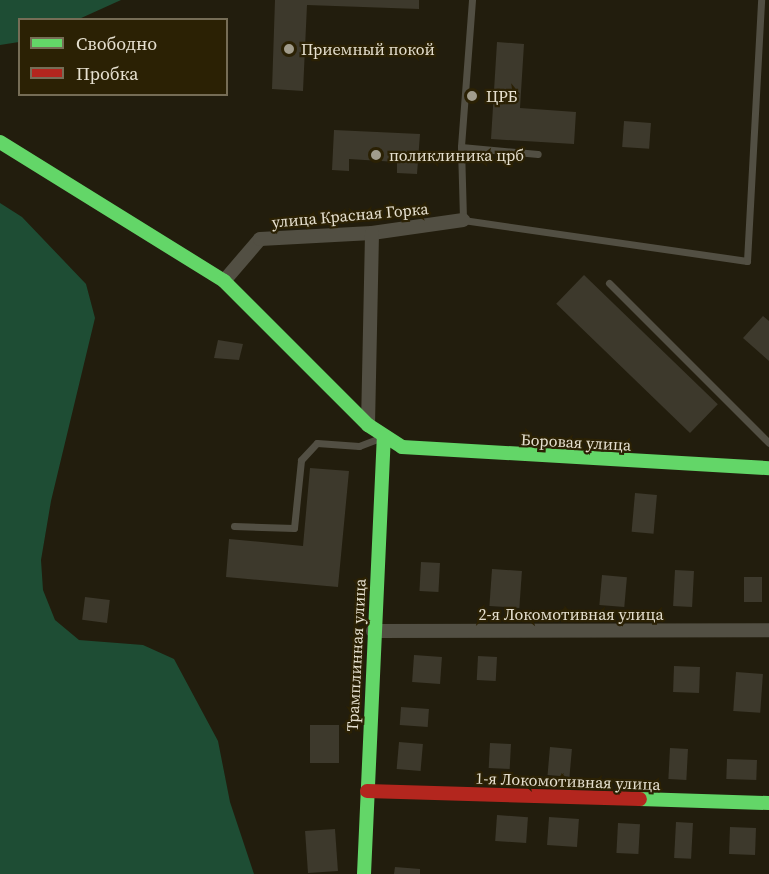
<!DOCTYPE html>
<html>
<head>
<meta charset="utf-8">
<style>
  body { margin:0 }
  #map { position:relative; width:769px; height:874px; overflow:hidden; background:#221d0d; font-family:"Source Serif 4",serif }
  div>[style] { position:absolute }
  .green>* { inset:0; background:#1e4d34 }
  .building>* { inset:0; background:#3d392c; transform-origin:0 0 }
  .lane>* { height:7px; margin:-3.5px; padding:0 3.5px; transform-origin:3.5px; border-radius:3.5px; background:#524f43 }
  .street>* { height:14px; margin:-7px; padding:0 7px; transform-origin:7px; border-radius:7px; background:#524f43 }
  .fast>* { height:14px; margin:-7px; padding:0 7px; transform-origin:7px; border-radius:7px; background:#63d668 }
  .jam>* { height:14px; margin:-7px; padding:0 7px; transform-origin:7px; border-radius:7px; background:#b3261e }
  .dots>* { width:16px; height:16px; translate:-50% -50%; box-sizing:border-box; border:3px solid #2b2104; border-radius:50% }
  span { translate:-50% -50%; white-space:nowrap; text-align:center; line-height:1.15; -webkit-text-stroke:4.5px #2b2104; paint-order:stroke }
  .poi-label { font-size:16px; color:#e6e0d0 }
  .left { translate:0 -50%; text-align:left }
  .street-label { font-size:16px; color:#e6e0d0 }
  .legend { position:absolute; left:18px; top:18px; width:210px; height:78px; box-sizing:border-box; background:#2b2104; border:2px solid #766d56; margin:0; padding:8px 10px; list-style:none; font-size:18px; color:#e6e0d0 }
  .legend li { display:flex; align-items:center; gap:12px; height:30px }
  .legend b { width:30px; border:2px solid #766d56 }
</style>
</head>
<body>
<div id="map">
  <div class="green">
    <i style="clip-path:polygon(0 0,121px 0,79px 19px,20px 20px,19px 42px,0 45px)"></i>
    <i style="clip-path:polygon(0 203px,22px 217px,86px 284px,95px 318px,51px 501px,41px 560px,43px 590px,55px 620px,79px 640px,143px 645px,174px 659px,218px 741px,230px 802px,254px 874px,0 874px)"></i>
  </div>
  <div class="building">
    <i style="clip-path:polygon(275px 0,419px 0,419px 9px,307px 5px,303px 91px,272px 89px)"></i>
    <i style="clip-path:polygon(497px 42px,524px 44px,520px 108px,576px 112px,574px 144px,491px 139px)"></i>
    <i style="left:624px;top:121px;width:27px;height:26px;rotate:4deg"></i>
    <i style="clip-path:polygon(334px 130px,420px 134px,417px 174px,397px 173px,397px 162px,349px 159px,349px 171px,332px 170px)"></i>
    <i style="left:584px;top:275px;width:186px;height:40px;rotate:44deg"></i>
    <i style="clip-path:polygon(763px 316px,769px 321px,769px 361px,743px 338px)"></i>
    <i style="clip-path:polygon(218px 340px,243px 344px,239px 360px,214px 358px)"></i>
    <i style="clip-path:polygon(310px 468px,349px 471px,338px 587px,226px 577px,229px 539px,303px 546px)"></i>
    <i style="left:635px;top:493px;width:22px;height:39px;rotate:5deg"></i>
    <i style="left:421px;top:562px;width:19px;height:29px;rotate:3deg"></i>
    <i style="left:492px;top:569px;width:30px;height:37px;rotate:4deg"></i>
    <i style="left:675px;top:570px;width:19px;height:36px;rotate:3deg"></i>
    <i style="left:602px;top:575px;width:25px;height:30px;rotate:5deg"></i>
    <i style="left:744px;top:577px;width:18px;height:25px"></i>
    <i style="left:85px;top:597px;width:25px;height:23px;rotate:7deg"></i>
    <i style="left:414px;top:655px;width:28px;height:27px;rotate:4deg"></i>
    <i style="left:478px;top:656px;width:19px;height:24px;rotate:3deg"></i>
    <i style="left:674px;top:666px;width:26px;height:26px;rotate:2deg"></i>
    <i style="left:736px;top:672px;width:27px;height:39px;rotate:4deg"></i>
    <i style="left:401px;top:707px;width:28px;height:18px;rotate:4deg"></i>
    <i style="left:310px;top:725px;width:29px;height:38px"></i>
    <i style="left:399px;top:742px;width:24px;height:27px;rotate:5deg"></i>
    <i style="left:490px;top:743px;width:21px;height:25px;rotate:3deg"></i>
    <i style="left:550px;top:747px;width:22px;height:28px;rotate:5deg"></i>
    <i style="left:670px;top:748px;width:18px;height:31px;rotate:3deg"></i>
    <i style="left:727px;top:759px;width:30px;height:20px;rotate:2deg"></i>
    <i style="left:497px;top:815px;width:31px;height:26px;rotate:4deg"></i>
    <i style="left:549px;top:817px;width:30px;height:28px;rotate:4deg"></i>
    <i style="left:676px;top:822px;width:17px;height:36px;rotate:3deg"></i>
    <i style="left:618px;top:823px;width:22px;height:30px;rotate:3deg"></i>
    <i style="left:730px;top:827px;width:26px;height:27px;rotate:2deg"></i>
    <i style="left:335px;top:829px;width:42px;height:30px;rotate:86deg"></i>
    <i style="clip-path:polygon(395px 867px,420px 869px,420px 874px,394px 874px)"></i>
  </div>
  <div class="lane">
    <i style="left:472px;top:0;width:147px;rotate:94.3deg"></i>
    <i style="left:461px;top:147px;width:73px;rotate:88.4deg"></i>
    <i style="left:463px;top:220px;width:287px;rotate:8.2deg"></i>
    <i style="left:747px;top:261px;width:261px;rotate:-86.9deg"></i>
    <i style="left:461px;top:147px;width:77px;rotate:5.2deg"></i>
    <i style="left:609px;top:283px;width:226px;rotate:45deg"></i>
    <i style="left:234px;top:526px;width:60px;rotate:1.9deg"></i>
    <i style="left:294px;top:528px;width:68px;rotate:-84.1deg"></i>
    <i style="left:301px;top:460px;width:23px;rotate:-47deg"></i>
    <i style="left:317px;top:443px;width:42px;rotate:4.1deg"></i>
    <i style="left:359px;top:446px;width:26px;rotate:-21deg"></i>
  </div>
  <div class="street">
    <i style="left:224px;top:281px;width:55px;rotate:-49.4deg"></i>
    <i style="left:260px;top:239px;width:112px;rotate:-3.1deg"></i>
    <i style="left:372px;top:233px;width:92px;rotate:-8.1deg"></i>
    <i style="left:368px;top:425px;width:192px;rotate:-88.8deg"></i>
    <i style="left:373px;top:631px;width:396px;rotate:-0.1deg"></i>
  </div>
  <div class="fast">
    <i style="left:0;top:142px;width:264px;rotate:31.8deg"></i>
    <i style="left:224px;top:281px;width:204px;rotate:45deg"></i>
    <i style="left:368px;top:425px;width:40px;rotate:32.9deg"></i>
    <i style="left:402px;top:447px;width:368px;rotate:3.3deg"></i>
    <i style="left:640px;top:799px;width:129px;rotate:1.8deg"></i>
    <i style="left:364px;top:874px;width:437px;rotate:-87.4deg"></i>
  </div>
  <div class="jam">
    <i style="left:367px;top:791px;width:273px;rotate:1.7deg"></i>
  </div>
  <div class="dots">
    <i style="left:289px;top:49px;background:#a19c8c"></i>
    <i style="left:472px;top:96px;background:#a19c8c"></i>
    <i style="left:376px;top:155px;background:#a19c8c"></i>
  </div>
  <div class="poi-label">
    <span class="left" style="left:301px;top:49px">Приемный покой</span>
    <span class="left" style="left:486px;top:96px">ЦРБ</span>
    <span class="left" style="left:389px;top:155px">поликлиника црб</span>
  </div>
  <div class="street-label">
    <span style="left:350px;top:215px;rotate:-5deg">улица Красная Горка</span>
    <span style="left:576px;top:442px;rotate:3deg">Боровая улица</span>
    <span style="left:571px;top:614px">2-я Локомотивная улица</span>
    <span style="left:356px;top:655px;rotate:-87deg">Трамплинная улица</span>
    <span style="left:568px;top:781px;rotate:2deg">1-я Локомотивная улица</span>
  </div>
  <ul class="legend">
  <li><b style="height:8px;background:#63d668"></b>Свободно</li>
  <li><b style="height:8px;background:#b3261e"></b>Пробка</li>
  </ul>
</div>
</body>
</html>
